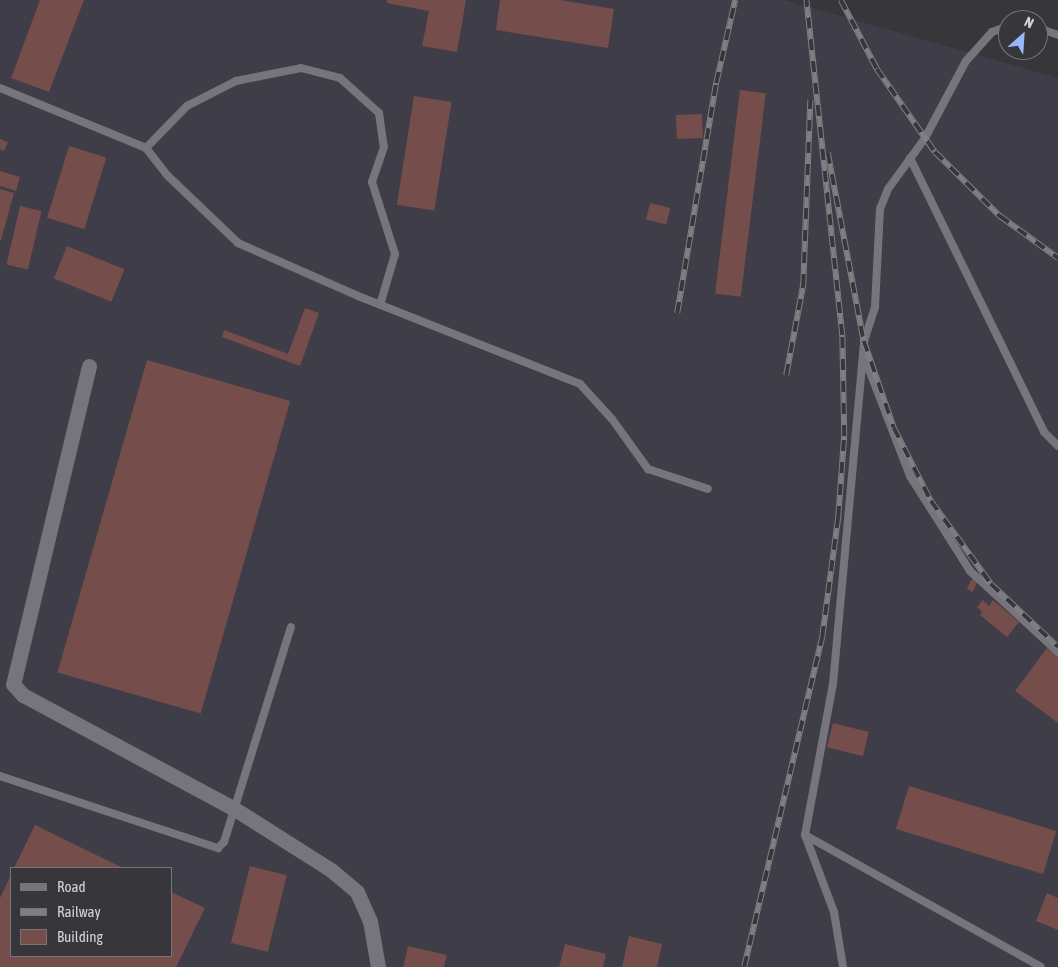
<!DOCTYPE html>
<html>
<head>
<meta charset="utf-8">
<style>
  body { margin:0 }
  #map { position:relative; width:1058px; height:967px; overflow:hidden; background:#36363b; font-family:"Asap Condensed",sans-serif }
  div>[style] { position:absolute }
  .built>* { inset:0; background:#3f3d48 }
  .building>* { inset:0; background:#754d4b; transform-origin:0 0 }
  .service>* { height:8px; margin:-4px; padding:0 4px; transform-origin:4px; border-radius:4px; background:#76757b }
  .minor>* { height:15px; margin:-7.5px; padding:0 7.5px; transform-origin:7.5px; border-radius:7.5px; background:#76757b }
  .rail>* { height:5.5px; margin-top:-2.75px; transform-origin:0; background:repeating-linear-gradient(90deg,#36363b 0 11px,#7f7f83 0 22px); box-sizing:border-box; border-block:1px solid #7f7f83 }
  span { translate:-50% -50%; white-space:nowrap; text-align:center; line-height:1.15; -webkit-text-stroke:4px #36363b; paint-order:stroke }
  .legend { position:absolute; left:10px; top:867px; width:162px; height:90px; box-sizing:border-box; background:#36363b; border:1px solid #757579; margin:0; padding:6px 9px; list-style:none; font-size:15px; color:#d4d4d7 }
  .legend li { display:flex; align-items:center; gap:10px; height:25px }
  .legend b { width:25px; border:1px solid #757579 }
  .north { position:absolute; left:998px; top:10px; width:50px; height:50px; box-sizing:border-box; background:#36363b; border:1px solid #757579; border-radius:50%; rotate:26deg; font-size:14px; font-weight:700; line-height:20px; text-align:center; color:#d4d4d7 }
  .north::after { content:''; display:block; margin:auto; width:18px; height:22px; background:#97b6fd; clip-path:polygon(50% 0,100% 100%,50% 72%,0 100%) }
</style>
</head>
<body>
<div id="map">
  <div class="built">
    <i style="clip-path:polygon(evenodd,0 0,784px 0,1058px 78px,1058px 967px,0 967px,0 0,11px 868px,171px 868px,171px 956px,11px 956px,11px 868px)"></i>
  </div>
  <div class="building">
    <i style="clip-path:polygon(40px 0,84px 0,49px 92px,11px 78px)"></i>
    <i style="clip-path:polygon(387px 0,466px 0,457px 52px,422px 46px,429px 11px,387px 3px)"></i>
    <i style="clip-path:polygon(500px 0,560px 0,614px 9px,608px 48px,496px 30px)"></i>
    <i style="left:740px;top:90px;width:26px;height:205px;rotate:7deg"></i>
    <i style="left:414px;top:96px;width:38px;height:110px;rotate:9deg"></i>
    <i style="left:702px;top:114px;width:24px;height:26px;rotate:88deg"></i>
    <i style="clip-path:polygon(0 139px,8px 142px,4px 151px,0 149px)"></i>
    <i style="left:69px;top:146px;width:39px;height:75px;rotate:17deg"></i>
    <i style="clip-path:polygon(0 171px,20px 177px,16px 191px,0 186px)"></i>
    <i style="clip-path:polygon(0 189px,14px 193px,1px 240px,0 240px)"></i>
    <i style="left:650px;top:203px;width:21px;height:17px;rotate:14deg"></i>
    <i style="left:20px;top:206px;width:22px;height:60px;rotate:13deg"></i>
    <i style="left:67px;top:246px;width:62px;height:35px;rotate:22deg"></i>
    <i style="clip-path:polygon(305px 308px,319px 313px,300px 366px,222px 337px,224px 330px,288px 354px)"></i>
    <i style="left:147px;top:360px;width:149px;height:325px;rotate:16deg"></i>
    <i style="clip-path:polygon(972px 579px,977px 582px,973px 592px,967px 589px)"></i>
    <i style="clip-path:polygon(983px 600px,989px 606px,993px 600px,1019px 622px,1007px 637px,980px 615px,982px 612px,977px 607px)"></i>
    <i style="clip-path:polygon(1047px 648px,1058px 656px,1058px 723px,1015px 691px)"></i>
    <i style="left:833px;top:723px;width:37px;height:25px;rotate:14deg"></i>
    <i style="left:909px;top:786px;width:154px;height:45px;rotate:17deg"></i>
    <i style="clip-path:polygon(35px 825px,123px 868px,14px 868px)"></i>
    <i style="left:250px;top:866px;width:38px;height:79px;rotate:14deg"></i>
    <i style="clip-path:polygon(11px 875px,11px 956px,171px 956px,171px 892px,205px 908px,176px 967px,0 967px,0 898px)"></i>
    <i style="clip-path:polygon(1047px 893px,1058px 898px,1058px 930px,1036px 921px)"></i>
    <i style="clip-path:polygon(629px 936px,662px 944px,657px 967px,622px 967px)"></i>
    <i style="clip-path:polygon(565px 944px,606px 954px,603px 967px,559px 967px)"></i>
    <i style="clip-path:polygon(408px 946px,447px 955px,444px 967px,403px 967px)"></i>
  </div>
  <div class="service">
    <i style="left:1038px;top:28px;width:21px;rotate:19deg"></i>
    <i style="left:0;top:88px;width:158px;rotate:22.3deg"></i>
    <i style="left:146px;top:148px;width:36px;rotate:52deg"></i>
    <i style="left:168px;top:176px;width:97px;rotate:43.7deg"></i>
    <i style="left:238px;top:243px;width:131px;rotate:23.8deg"></i>
    <i style="left:358px;top:296px;width:239px;rotate:21.6deg"></i>
    <i style="left:580px;top:384px;width:47px;rotate:47.6deg"></i>
    <i style="left:612px;top:419px;width:62px;rotate:54.2deg"></i>
    <i style="left:648px;top:469px;width:63px;rotate:18.4deg"></i>
    <i style="left:146px;top:148px;width:59px;rotate:-45.7deg"></i>
    <i style="left:187px;top:106px;width:55px;rotate:-27deg"></i>
    <i style="left:236px;top:81px;width:66px;rotate:-11.3deg"></i>
    <i style="left:301px;top:68px;width:40px;rotate:14.4deg"></i>
    <i style="left:340px;top:78px;width:52px;rotate:41.9deg"></i>
    <i style="left:379px;top:113px;width:34px;rotate:82deg"></i>
    <i style="left:384px;top:147px;width:37px;rotate:109deg"></i>
    <i style="left:372px;top:182px;width:76px;rotate:72.3deg"></i>
    <i style="left:395px;top:254px;width:53px;rotate:106.4deg"></i>
    <i style="left:910px;top:158px;width:305px;rotate:63.9deg"></i>
    <i style="left:1044px;top:432px;width:20px;rotate:45deg"></i>
    <i style="left:863px;top:354px;width:131px;rotate:68.9deg"></i>
    <i style="left:910px;top:476px;width:112px;rotate:57.7deg"></i>
    <i style="left:970px;top:571px;width:120px;rotate:42.6deg"></i>
    <i style="left:0;top:776px;width:230px;rotate:18.3deg"></i>
    <i style="left:218px;top:848px;width:8px;rotate:-45deg"></i>
    <i style="left:224px;top:842px;width:225px;rotate:-72.7deg"></i>
    <i style="left:805px;top:835px;width:270px;rotate:29.2deg"></i>
    <i style="left:843px;top:967px;width:56px;rotate:-99.3deg"></i>
    <i style="left:834px;top:912px;width:82px;rotate:-110.6deg"></i>
    <i style="left:805px;top:835px;width:154px;rotate:-79.5deg"></i>
    <i style="left:833px;top:684px;width:344px;rotate:-84.8deg"></i>
    <i style="left:864px;top:341px;width:36px;rotate:-72deg"></i>
    <i style="left:875px;top:307px;width:98px;rotate:-87.1deg"></i>
    <i style="left:880px;top:209px;width:22px;rotate:-68deg"></i>
    <i style="left:888px;top:189px;width:63px;rotate:-54deg"></i>
    <i style="left:925px;top:138px;width:87px;rotate:-62deg"></i>
    <i style="left:966px;top:61px;width:39px;rotate:-48deg"></i>
    <i style="left:992px;top:32px;width:17px;rotate:-21deg"></i>
  </div>
  <div class="minor">
    <i style="left:89px;top:366px;width:327px;rotate:103.4deg"></i>
    <i style="left:13px;top:684px;width:15px;rotate:48deg"></i>
    <i style="left:23px;top:695px;width:238px;rotate:28.3deg"></i>
    <i style="left:233px;top:808px;width:116px;rotate:32.3deg"></i>
    <i style="left:331px;top:870px;width:34px;rotate:40deg"></i>
    <i style="left:357px;top:892px;width:32px;rotate:66deg"></i>
    <i style="left:370px;top:921px;width:47px;rotate:80.1deg"></i>
  </div>
  <div class="rail">
    <i style="left:841px;top:0;width:78px;rotate:62.4deg"></i>
    <i style="left:877px;top:69px;width:101px;rotate:55.1deg"></i>
    <i style="left:935px;top:152px;width:91px;rotate:44.6deg"></i>
    <i style="left:1000px;top:216px;width:72px;rotate:35.9deg"></i>
    <i style="left:828px;top:153px;width:191px;rotate:79.2deg"></i>
    <i style="left:864px;top:341px;width:92px;rotate:71deg"></i>
    <i style="left:894px;top:428px;width:82px;rotate:63.1deg"></i>
    <i style="left:931px;top:501px;width:102px;rotate:54.1deg"></i>
    <i style="left:991px;top:584px;width:92px;rotate:43.2deg"></i>
    <i style="left:677px;top:313px;width:233px;rotate:-80.4deg"></i>
    <i style="left:716px;top:83px;width:85px;rotate:-77.1deg"></i>
    <i style="left:786px;top:375px;width:92px;rotate:-79.3deg"></i>
    <i style="left:803px;top:285px;width:185px;rotate:-87.8deg"></i>
    <i style="left:744px;top:967px;width:339px;rotate:-76.7deg"></i>
    <i style="left:822px;top:637px;width:121px;rotate:-82.4deg"></i>
    <i style="left:838px;top:517px;width:81px;rotate:-85.8deg"></i>
    <i style="left:844px;top:436px;width:101px;rotate:-91.1deg"></i>
    <i style="left:842px;top:335px;width:337px;rotate:-96.1deg"></i>
  </div>
  <ul class="legend">
  <li><b style="height:6px;background:#76757b"></b>Road</li>
  <li><b style="height:6px;background:#7f7f83"></b>Railway</li>
  <li><b style="height:14px;background:#754d4b"></b>Building</li>
  </ul>
  <div class="north">N</div>
</div>
</body>
</html>
